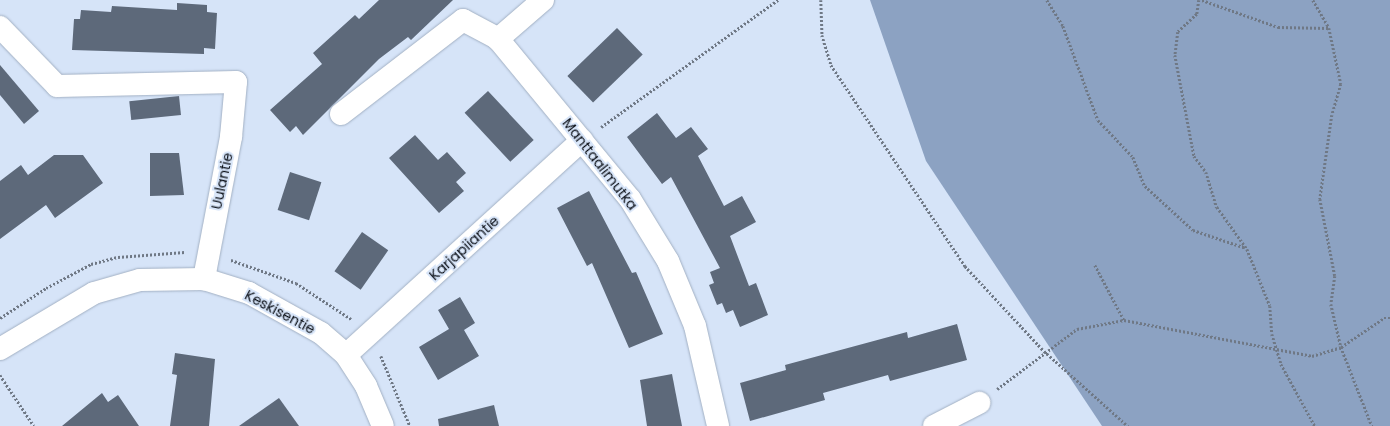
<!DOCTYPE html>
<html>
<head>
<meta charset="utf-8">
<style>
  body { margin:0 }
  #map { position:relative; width:1390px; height:426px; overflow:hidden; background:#d6e4f8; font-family:Poppins,sans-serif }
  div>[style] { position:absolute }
  .forest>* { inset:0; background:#8ca2c2 }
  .building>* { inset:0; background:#5d697a; transform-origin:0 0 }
  .path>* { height:2.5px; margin-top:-1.25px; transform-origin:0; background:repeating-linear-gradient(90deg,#6f7885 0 2px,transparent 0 4px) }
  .roads { filter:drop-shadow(0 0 1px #a2b0c3) drop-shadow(0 0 1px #a2b0c3) }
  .minor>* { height:22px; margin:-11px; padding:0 11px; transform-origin:11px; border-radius:11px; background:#fff }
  span { translate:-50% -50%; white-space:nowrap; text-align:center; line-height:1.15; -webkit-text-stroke:4px #d6e4f8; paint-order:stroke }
  .street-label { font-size:14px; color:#090d14 }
</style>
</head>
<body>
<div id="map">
  <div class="forest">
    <i style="clip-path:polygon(870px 0,1390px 0,1390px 426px,1102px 426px,926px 161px)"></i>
  </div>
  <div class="building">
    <i style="clip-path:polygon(379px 0,453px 0,411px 40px,408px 37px,379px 59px,303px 135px,296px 126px,290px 132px,270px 110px,322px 64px,313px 53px,355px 15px,359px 19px)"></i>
    <i style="clip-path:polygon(177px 3px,207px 5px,207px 12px,217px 13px,215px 49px,204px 48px,204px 54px,72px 50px,74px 19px,80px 19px,81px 10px,111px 12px,112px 6px,177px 10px)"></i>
    <i style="left:617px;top:28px;width:37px;height:69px;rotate:46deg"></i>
    <i style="clip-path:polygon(0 65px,39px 111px,24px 124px,0 95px)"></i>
    <i style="left:488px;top:91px;width:67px;height:32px;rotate:47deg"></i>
    <i style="left:179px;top:96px;width:19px;height:50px;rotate:84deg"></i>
    <i style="clip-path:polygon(657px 113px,676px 138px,691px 127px,708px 149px,698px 156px,724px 206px,742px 196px,756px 222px,730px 236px,749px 286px,756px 283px,768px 315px,740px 327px,733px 310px,726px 313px,722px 303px,717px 305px,709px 285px,714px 283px,710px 272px,720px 268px,671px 177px,662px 184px,627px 137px)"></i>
    <i style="clip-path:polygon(415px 135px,438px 160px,447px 152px,466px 173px,456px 182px,464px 191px,439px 213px,389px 158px)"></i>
    <i style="clip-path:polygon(150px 153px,179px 153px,184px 195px,150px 196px)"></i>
    <i style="clip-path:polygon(54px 155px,83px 155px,103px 183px,55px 218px,46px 205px,0 239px,0 181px,21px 165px,28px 175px)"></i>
    <i style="left:290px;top:172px;width:33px;height:40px;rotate:18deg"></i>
    <i style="clip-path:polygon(589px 191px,632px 273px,636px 272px,663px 334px,629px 348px,592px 263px,587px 266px,557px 208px)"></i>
    <i style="left:362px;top:232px;width:32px;height:48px;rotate:35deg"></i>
    <i style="clip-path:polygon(460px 297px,475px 323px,464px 330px,479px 356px,438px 380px,419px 347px,449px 329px,438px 310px)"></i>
    <i style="clip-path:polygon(957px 324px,967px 360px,890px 381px,888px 375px,823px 393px,825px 400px,750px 421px,740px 383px,786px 370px,785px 365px,907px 332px,908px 338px)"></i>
    <i style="clip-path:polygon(175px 353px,215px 359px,209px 426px,170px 426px,177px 375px,172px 374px)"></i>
    <i style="clip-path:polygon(672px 374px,682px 426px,647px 426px,640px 380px)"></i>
    <i style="clip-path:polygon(102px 393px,108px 402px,118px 395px,139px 426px,62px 426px)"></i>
    <i style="clip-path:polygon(279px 398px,299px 426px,239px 426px)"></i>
    <i style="clip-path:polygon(494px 405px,499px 426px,439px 426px,438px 419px)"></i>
  </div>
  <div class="path">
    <i style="left:821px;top:0;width:35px;rotate:88deg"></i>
    <i style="left:822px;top:35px;width:31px;rotate:73deg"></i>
    <i style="left:831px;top:65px;width:242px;rotate:56.3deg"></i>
    <i style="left:965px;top:266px;width:116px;rotate:47.1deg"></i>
    <i style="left:1044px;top:351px;width:113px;rotate:41.8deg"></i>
    <i style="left:1047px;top:0;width:31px;rotate:58deg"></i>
    <i style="left:1063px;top:26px;width:100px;rotate:69.6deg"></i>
    <i style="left:1098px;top:120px;width:51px;rotate:46.6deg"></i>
    <i style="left:1133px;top:157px;width:31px;rotate:68deg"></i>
    <i style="left:1145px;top:186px;width:65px;rotate:42.5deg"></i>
    <i style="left:1193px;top:230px;width:56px;rotate:18.8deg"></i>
    <i style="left:1199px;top:0;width:14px;rotate:98deg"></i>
    <i style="left:1197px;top:14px;width:26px;rotate:137deg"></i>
    <i style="left:1178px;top:32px;width:23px;rotate:97deg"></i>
    <i style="left:1175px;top:55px;width:103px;rotate:79.3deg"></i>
    <i style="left:1194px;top:156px;width:20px;rotate:53deg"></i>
    <i style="left:1206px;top:172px;width:37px;rotate:73deg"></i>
    <i style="left:1217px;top:207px;width:52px;rotate:54.5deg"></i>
    <i style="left:1247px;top:249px;width:61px;rotate:68deg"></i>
    <i style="left:1270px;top:306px;width:28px;rotate:86deg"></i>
    <i style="left:1272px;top:334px;width:31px;rotate:73deg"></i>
    <i style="left:1281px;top:364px;width:71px;rotate:61.3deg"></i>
    <i style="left:1202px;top:0;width:81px;rotate:19.6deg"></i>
    <i style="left:1278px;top:27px;width:50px;rotate:1.1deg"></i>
    <i style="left:1313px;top:0;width:32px;rotate:60deg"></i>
    <i style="left:1329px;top:28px;width:57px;rotate:77.9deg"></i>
    <i style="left:1341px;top:84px;width:32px;rotate:106deg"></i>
    <i style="left:1332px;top:115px;width:85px;rotate:98.1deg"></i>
    <i style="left:1320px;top:199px;width:78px;rotate:79deg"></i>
    <i style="left:1335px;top:276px;width:28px;rotate:98deg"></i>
    <i style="left:1331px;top:304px;width:44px;rotate:76.9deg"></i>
    <i style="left:1341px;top:347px;width:85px;rotate:68.6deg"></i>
    <i style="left:601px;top:127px;width:218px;rotate:-35.7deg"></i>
    <i style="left:231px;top:260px;width:69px;rotate:19.5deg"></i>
    <i style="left:296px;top:283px;width:66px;rotate:33.2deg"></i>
    <i style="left:1095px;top:265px;width:62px;rotate:62.2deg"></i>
    <i style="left:0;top:318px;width:55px;rotate:-33.1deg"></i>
    <i style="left:46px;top:288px;width:51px;rotate:-28.1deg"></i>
    <i style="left:91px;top:264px;width:28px;rotate:-15deg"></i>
    <i style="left:118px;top:257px;width:67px;rotate:-4.3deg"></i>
    <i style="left:381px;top:356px;width:76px;rotate:67.5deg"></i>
    <i style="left:0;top:375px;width:61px;rotate:56.3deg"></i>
    <i style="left:997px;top:389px;width:100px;rotate:-36.9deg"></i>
    <i style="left:1077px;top:329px;width:48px;rotate:-10.8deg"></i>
    <i style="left:1124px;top:320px;width:191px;rotate:10.8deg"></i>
    <i style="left:1312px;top:356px;width:30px;rotate:-17deg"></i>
    <i style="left:1341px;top:347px;width:52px;rotate:-34deg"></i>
    <i style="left:1384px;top:318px;width:6px"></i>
  </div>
  <div class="roads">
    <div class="minor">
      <i style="left:543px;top:0;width:60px;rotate:139.1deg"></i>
      <i style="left:498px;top:39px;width:207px;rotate:50.5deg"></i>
      <i style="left:630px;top:199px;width:73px;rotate:58.5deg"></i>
      <i style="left:668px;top:261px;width:70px;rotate:67.4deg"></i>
      <i style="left:695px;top:326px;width:103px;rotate:77deg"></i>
      <i style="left:0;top:27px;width:82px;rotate:46deg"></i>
      <i style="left:57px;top:86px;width:179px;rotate:-1.3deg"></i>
      <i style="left:236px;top:82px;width:55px;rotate:95.2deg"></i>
      <i style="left:231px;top:137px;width:145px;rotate:100.8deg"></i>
      <i style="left:341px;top:114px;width:154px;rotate:-37.6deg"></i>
      <i style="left:463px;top:20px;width:40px;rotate:28deg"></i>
      <i style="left:0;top:349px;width:109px;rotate:-30.8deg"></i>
      <i style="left:94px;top:293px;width:48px;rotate:-15.8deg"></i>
      <i style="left:140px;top:280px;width:64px;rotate:-0.9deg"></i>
      <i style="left:204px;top:279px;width:47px;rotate:17.3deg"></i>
      <i style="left:249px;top:293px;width:82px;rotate:29.1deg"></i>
      <i style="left:321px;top:333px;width:33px;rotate:41deg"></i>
      <i style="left:346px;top:355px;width:37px;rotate:57deg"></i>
      <i style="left:366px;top:386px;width:43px;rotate:67deg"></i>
      <i style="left:346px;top:355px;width:319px;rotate:-42.3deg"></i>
      <i style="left:934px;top:426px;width:51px;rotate:-27.1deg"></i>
    </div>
  </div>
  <div class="street-label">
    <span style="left:600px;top:164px;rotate:52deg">Manttaalimutka</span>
    <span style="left:222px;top:181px;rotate:-78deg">Uulantie</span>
    <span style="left:464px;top:248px;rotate:-42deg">Karjapiiantie</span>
    <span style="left:280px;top:312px;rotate:28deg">Keskisentie</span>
  </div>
</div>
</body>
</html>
